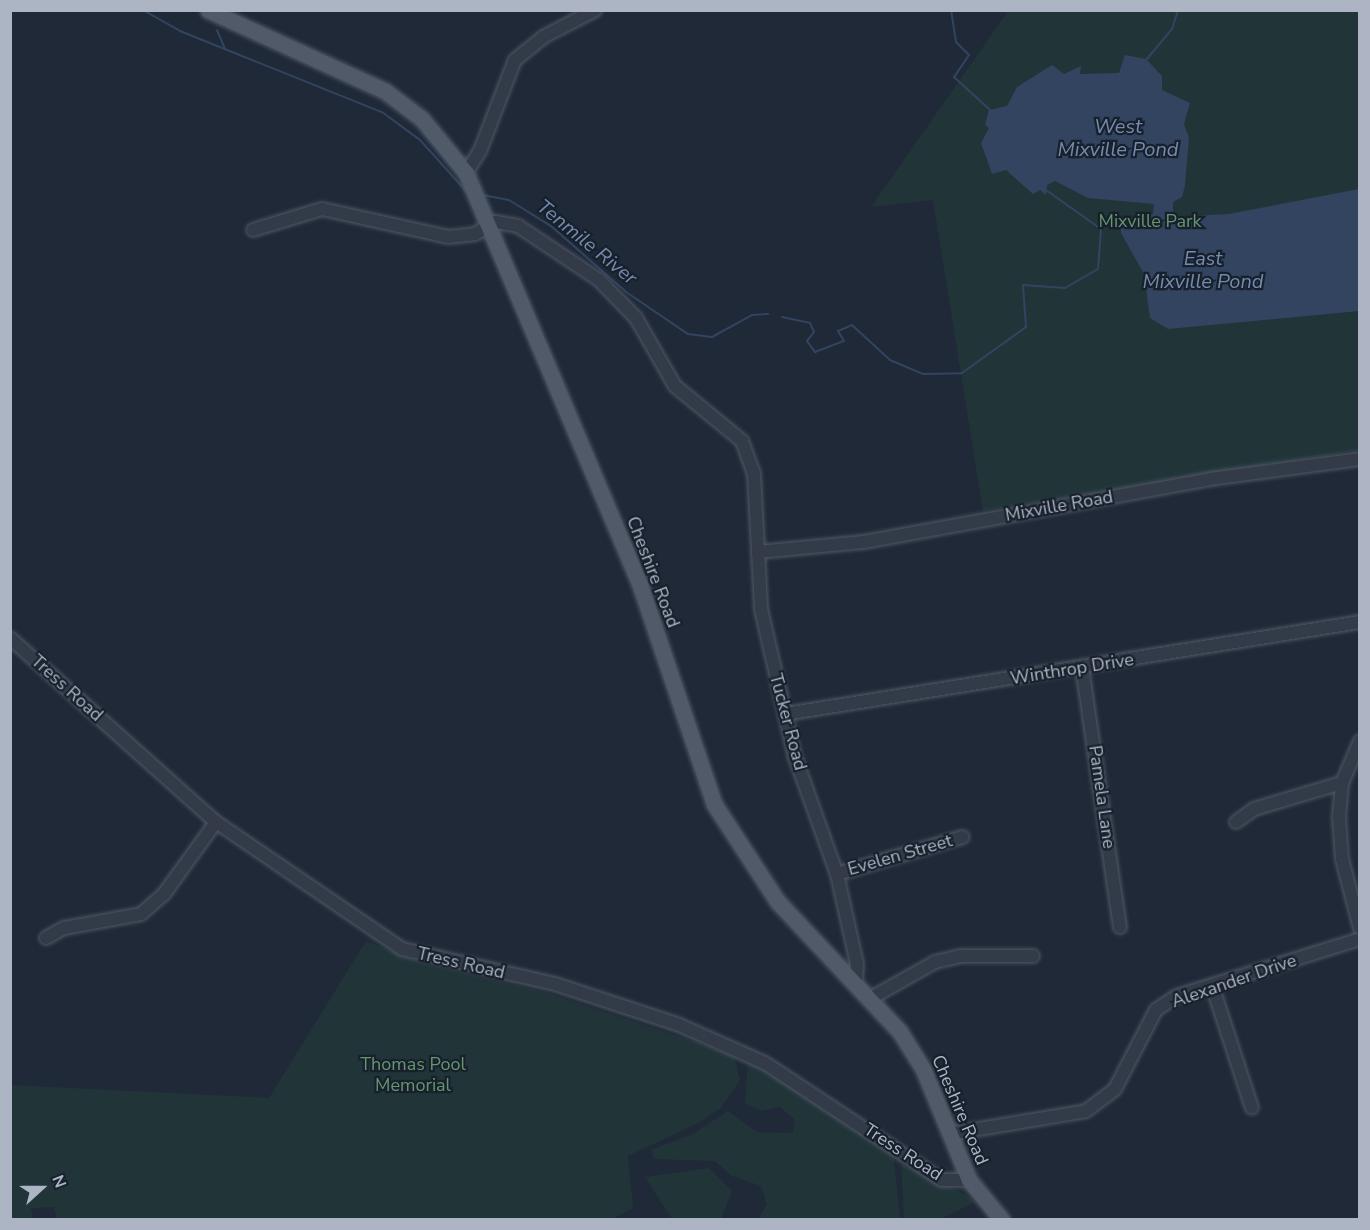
<!DOCTYPE html>
<html>
<head>
<meta charset="utf-8">
<style>
  body { margin:0 }
  #map { position:relative; width:1370px; height:1230px; overflow:hidden; background:#1f2938; font-family:"Nunito Sans",sans-serif }
  div>[style] { position:absolute }
  .green>* { inset:0; background:#213539 }
  .water>* { inset:0; background:#324460 }
  .stream>* { height:2px; margin:-1px; padding:0 1px; transform-origin:1px; border-radius:1px; background:#324460 }
  .roads { filter:drop-shadow(0 0 2px #505866) drop-shadow(0 0 2px #505866) }
  .minor>* { height:12px; margin:-6px; padding:0 6px; transform-origin:6px; border-radius:6px; background:#333b48 }
  .major>* { height:15px; margin:-7.5px; padding:0 7.5px; transform-origin:7.5px; border-radius:7.5px; background:#505a68 }
  span { translate:-50% -50%; white-space:nowrap; text-align:center; line-height:1.15; -webkit-text-stroke:4.5px #18202c; paint-order:stroke }
  .park-label { font-size:18px; color:#649670 }
  .street-label { font-size:18px; color:#adb5c5 }
  .water-label { font-size:20px; color:#748baf; font-style:italic }
  .frame { position:absolute; inset:0; border:12px solid #adb5c5; pointer-events:none }
  .north { position:absolute; left:12px; top:1158px; width:60px; height:60px; -webkit-text-stroke:4px #18202c; paint-order:stroke; rotate:69deg; font-size:16px; font-weight:700; line-height:24px; text-align:center; color:#adb5c5 }
  .north::after { content:''; display:block; margin:auto; width:21px; height:27px; background:#adb5c5; clip-path:polygon(50% 0,100% 100%,50% 72%,0 100%) }
</style>
</head>
<body>
<div id="map">
  <div class="green">
    <i style="clip-path:polygon(1008px 11px,1359px 11px,1359px 450px,983px 511px,933px 200px,871px 207px)"></i>
    <i style="clip-path:polygon(366px 941px,429px 965px,544px 992px,698px 1043px,734px 1057px,740px 1080px,721px 1108px,700px 1122px,628px 1156px,633px 1208px,613px 1219px,57px 1220px,54px 1207px,31px 1208px,33px 1219px,11px 1219px,11px 1085px,269px 1098px)"></i>
    <i style="clip-path:polygon(748px 1059px,893px 1151px,900px 1219px,758px 1219px,767px 1204px,761px 1186px,732px 1176px,715px 1161px,654px 1159px,651px 1150px,693px 1134px,728px 1111px,757px 1132px,793px 1133px,795px 1120px,780px 1107px,761px 1111px,745px 1103px)"></i>
    <i style="clip-path:polygon(901px 1164px,968px 1196px,975px 1202px,941px 1219px,904px 1219px)"></i>
    <i style="clip-path:polygon(709px 1168px,732px 1191px,721px 1219px,672px 1219px,645px 1177px)"></i>
  </div>
  <div class="water">
    <i style="clip-path:polygon(1125px 55px,1146px 59px,1162px 76px,1162px 90px,1190px 103px,1184px 124px,1189px 138px,1185px 185px,1182px 197px,1173px 202px,1173px 217px,1229px 214px,1359px 189px,1359px 311px,1168px 329px,1150px 318px,1144px 274px,1121px 233px,1120px 220px,1153px 214px,1154px 204px,1088px 198px,1055px 181px,1047px 185px,1046px 195px,1040px 190px,1033px 194px,1006px 170px,992px 174px,981px 143px,989px 128px,985px 125px,989px 110px,1007px 106px,1017px 87px,1052px 65px,1064px 74px,1081px 66px,1080px 74px,1119px 73px)"></i>
  </div>
  <div class="stream">
    <i style="left:143px;top:10px;width:43px;rotate:29.6deg"></i>
    <i style="left:180px;top:31px;width:218px;rotate:21.9deg"></i>
    <i style="left:382px;top:112px;width:47px;rotate:36.4deg"></i>
    <i style="left:420px;top:140px;width:69px;rotate:48deg"></i>
    <i style="left:951px;top:10px;width:32px;rotate:81deg"></i>
    <i style="left:956px;top:42px;width:18px;rotate:45deg"></i>
    <i style="left:969px;top:55px;width:27px;rotate:124deg"></i>
    <i style="left:954px;top:77px;width:49px;rotate:42.5deg"></i>
    <i style="left:217px;top:30px;width:21px;rotate:67deg"></i>
    <i style="left:1146px;top:60px;width:40px;rotate:-50deg"></i>
    <i style="left:1172px;top:29px;width:20px;rotate:-72deg"></i>
    <i style="left:483px;top:195px;width:26px;rotate:11deg"></i>
    <i style="left:509px;top:200px;width:49px;rotate:31.8deg"></i>
    <i style="left:551px;top:226px;width:100px;rotate:41.3deg"></i>
    <i style="left:626px;top:292px;width:75px;rotate:34.1deg"></i>
    <i style="left:688px;top:334px;width:24px;rotate:7deg"></i>
    <i style="left:712px;top:337px;width:46px;rotate:-28.8deg"></i>
    <i style="left:752px;top:315px;width:16px;rotate:-4deg"></i>
    <i style="left:782px;top:317px;width:29px;rotate:12deg"></i>
    <i style="left:810px;top:323px;width:10px;rotate:66deg"></i>
    <i style="left:814px;top:332px;width:11px;rotate:128deg"></i>
    <i style="left:807px;top:341px;width:14px;rotate:54deg"></i>
    <i style="left:815px;top:352px;width:31px;rotate:-21deg"></i>
    <i style="left:844px;top:341px;width:12px;rotate:-121deg"></i>
    <i style="left:838px;top:331px;width:15px;rotate:-23deg"></i>
    <i style="left:852px;top:325px;width:52px;rotate:42.6deg"></i>
    <i style="left:890px;top:360px;width:36px;rotate:23deg"></i>
    <i style="left:923px;top:374px;width:39px;rotate:-1deg"></i>
    <i style="left:962px;top:373px;width:79px;rotate:-35.7deg"></i>
    <i style="left:1026px;top:327px;width:42px;rotate:-94.1deg"></i>
    <i style="left:1023px;top:285px;width:42px;rotate:4.1deg"></i>
    <i style="left:1065px;top:288px;width:38px;rotate:-30deg"></i>
    <i style="left:1098px;top:269px;width:40px;rotate:-85.7deg"></i>
    <i style="left:1101px;top:229px;width:67px;rotate:-144.7deg"></i>
  </div>
  <div class="roads">
    <div class="minor">
      <i style="left:466px;top:173px;width:26px;rotate:-58deg"></i>
      <i style="left:480px;top:151px;width:97px;rotate:-69deg"></i>
      <i style="left:515px;top:60px;width:36px;rotate:-39deg"></i>
      <i style="left:543px;top:37px;width:59px;rotate:-27.4deg"></i>
      <i style="left:253px;top:230px;width:72px;rotate:-16.9deg"></i>
      <i style="left:322px;top:209px;width:129px;rotate:12.5deg"></i>
      <i style="left:448px;top:237px;width:27px;rotate:-6deg"></i>
      <i style="left:475px;top:234px;width:24px;rotate:-30deg"></i>
      <i style="left:496px;top:222px;width:22px;rotate:10deg"></i>
      <i style="left:518px;top:226px;width:97px;rotate:33.7deg"></i>
      <i style="left:599px;top:280px;width:53px;rotate:45.8deg"></i>
      <i style="left:636px;top:318px;width:78px;rotate:60.2deg"></i>
      <i style="left:675px;top:386px;width:87px;rotate:39.4deg"></i>
      <i style="left:742px;top:441px;width:35px;rotate:70deg"></i>
      <i style="left:754px;top:474px;width:135px;rotate:87deg"></i>
      <i style="left:761px;top:609px;width:152px;rotate:77.1deg"></i>
      <i style="left:795px;top:757px;width:124px;rotate:70.3deg"></i>
      <i style="left:837px;top:874px;width:92px;rotate:77.5deg"></i>
      <i style="left:857px;top:964px;width:16px;rotate:94deg"></i>
      <i style="left:758px;top:552px;width:106px;rotate:-5.4deg"></i>
      <i style="left:864px;top:542px;width:352px;rotate:-10.3deg"></i>
      <i style="left:1210px;top:479px;width:151px;rotate:-7.6deg"></i>
      <i style="left:10px;top:638px;width:276px;rotate:41.8deg"></i>
      <i style="left:216px;top:822px;width:225px;rotate:34.3deg"></i>
      <i style="left:402px;top:949px;width:157px;rotate:12.9deg"></i>
      <i style="left:555px;top:984px;width:128px;rotate:18.2deg"></i>
      <i style="left:677px;top:1024px;width:96px;rotate:23.9deg"></i>
      <i style="left:765px;top:1063px;width:212px;rotate:33.5deg"></i>
      <i style="left:942px;top:1180px;width:27px"></i>
      <i style="left:1082px;top:667px;width:263px;rotate:81.7deg"></i>
      <i style="left:785px;top:714px;width:582px;rotate:-9.09deg"></i>
      <i style="left:1360px;top:741px;width:46px;rotate:113.2deg"></i>
      <i style="left:1342px;top:783px;width:34px;rotate:95deg"></i>
      <i style="left:1339px;top:817px;width:42px;rotate:85.9deg"></i>
      <i style="left:1342px;top:859px;width:71px;rotate:75.4deg"></i>
      <i style="left:1236px;top:822px;width:22px;rotate:-36deg"></i>
      <i style="left:1254px;top:809px;width:92px;rotate:-16.5deg"></i>
      <i style="left:837px;top:874px;width:131px;rotate:-16.4deg"></i>
      <i style="left:46px;top:938px;width:21px;rotate:-29deg"></i>
      <i style="left:64px;top:928px;width:78px;rotate:-10.3deg"></i>
      <i style="left:141px;top:914px;width:30px;rotate:-41deg"></i>
      <i style="left:164px;top:894px;width:89px;rotate:-54.2deg"></i>
      <i style="left:1212px;top:985px;width:129px;rotate:72deg"></i>
      <i style="left:873px;top:997px;width:71px;rotate:-29.4deg"></i>
      <i style="left:935px;top:962px;width:27px;rotate:-13deg"></i>
      <i style="left:961px;top:956px;width:72px"></i>
      <i style="left:949px;top:1134px;width:139px;rotate:-9.5deg"></i>
      <i style="left:1086px;top:1111px;width:36px;rotate:-37deg"></i>
      <i style="left:1115px;top:1089px;width:89px;rotate:-62.6deg"></i>
      <i style="left:1156px;top:1010px;width:25px;rotate:-34deg"></i>
      <i style="left:1177px;top:996px;width:192px;rotate:-17.3deg"></i>
    </div>
    <div class="major">
      <i style="left:208px;top:10px;width:195px;rotate:24.6deg"></i>
      <i style="left:385px;top:91px;width:46px;rotate:37.1deg"></i>
      <i style="left:422px;top:119px;width:70px;rotate:50.8deg"></i>
      <i style="left:466px;top:173px;width:447px;rotate:67.1deg"></i>
      <i style="left:640px;top:585px;width:231px;rotate:71.3deg"></i>
      <i style="left:714px;top:804px;width:117px;rotate:56.9deg"></i>
      <i style="left:778px;top:902px;width:178px;rotate:46.8deg"></i>
      <i style="left:900px;top:1032px;width:44px;rotate:58.1deg"></i>
      <i style="left:923px;top:1069px;width:120px;rotate:67.5deg"></i>
      <i style="left:969px;top:1180px;width:52px;rotate:50.5deg"></i>
    </div>
  </div>
  <div class="park-label">
    <span style="left:1150px;top:221px">Mixville Park</span>
    <span style="left:413px;top:1075px">Thomas Pool<br>Memorial</span>
  </div>
  <div class="street-label">
    <span style="left:1059px;top:506px;rotate:-10deg">Mixville Road</span>
    <span style="left:653px;top:572px;rotate:69deg">Cheshire Road</span>
    <span style="left:1072px;top:669px;rotate:-9deg">Winthrop Drive</span>
    <span style="left:67px;top:688px;rotate:42deg">Tress Road</span>
    <span style="left:788px;top:722px;rotate:75deg">Tucker Road</span>
    <span style="left:1102px;top:797px;rotate:82deg">Pamela Lane</span>
    <span style="left:900px;top:855px;rotate:-16deg">Evelen Street</span>
    <span style="left:461px;top:963px;rotate:13deg">Tress Road</span>
    <span style="left:1234px;top:981px;rotate:-19deg">Alexander Drive</span>
    <span style="left:960px;top:1110px;rotate:67deg">Cheshire Road</span>
    <span style="left:903px;top:1152px;rotate:33deg">Tress Road</span>
  </div>
  <div class="water-label">
    <span style="left:1118px;top:138px">West<br>Mixville Pond</span>
    <span style="left:587px;top:242px;rotate:39deg">Tenmile River</span>
    <span style="left:1203px;top:270px">East<br>Mixville Pond</span>
  </div>
  <div class="frame"></div>
  <div class="north">N</div>
</div>
</body>
</html>
